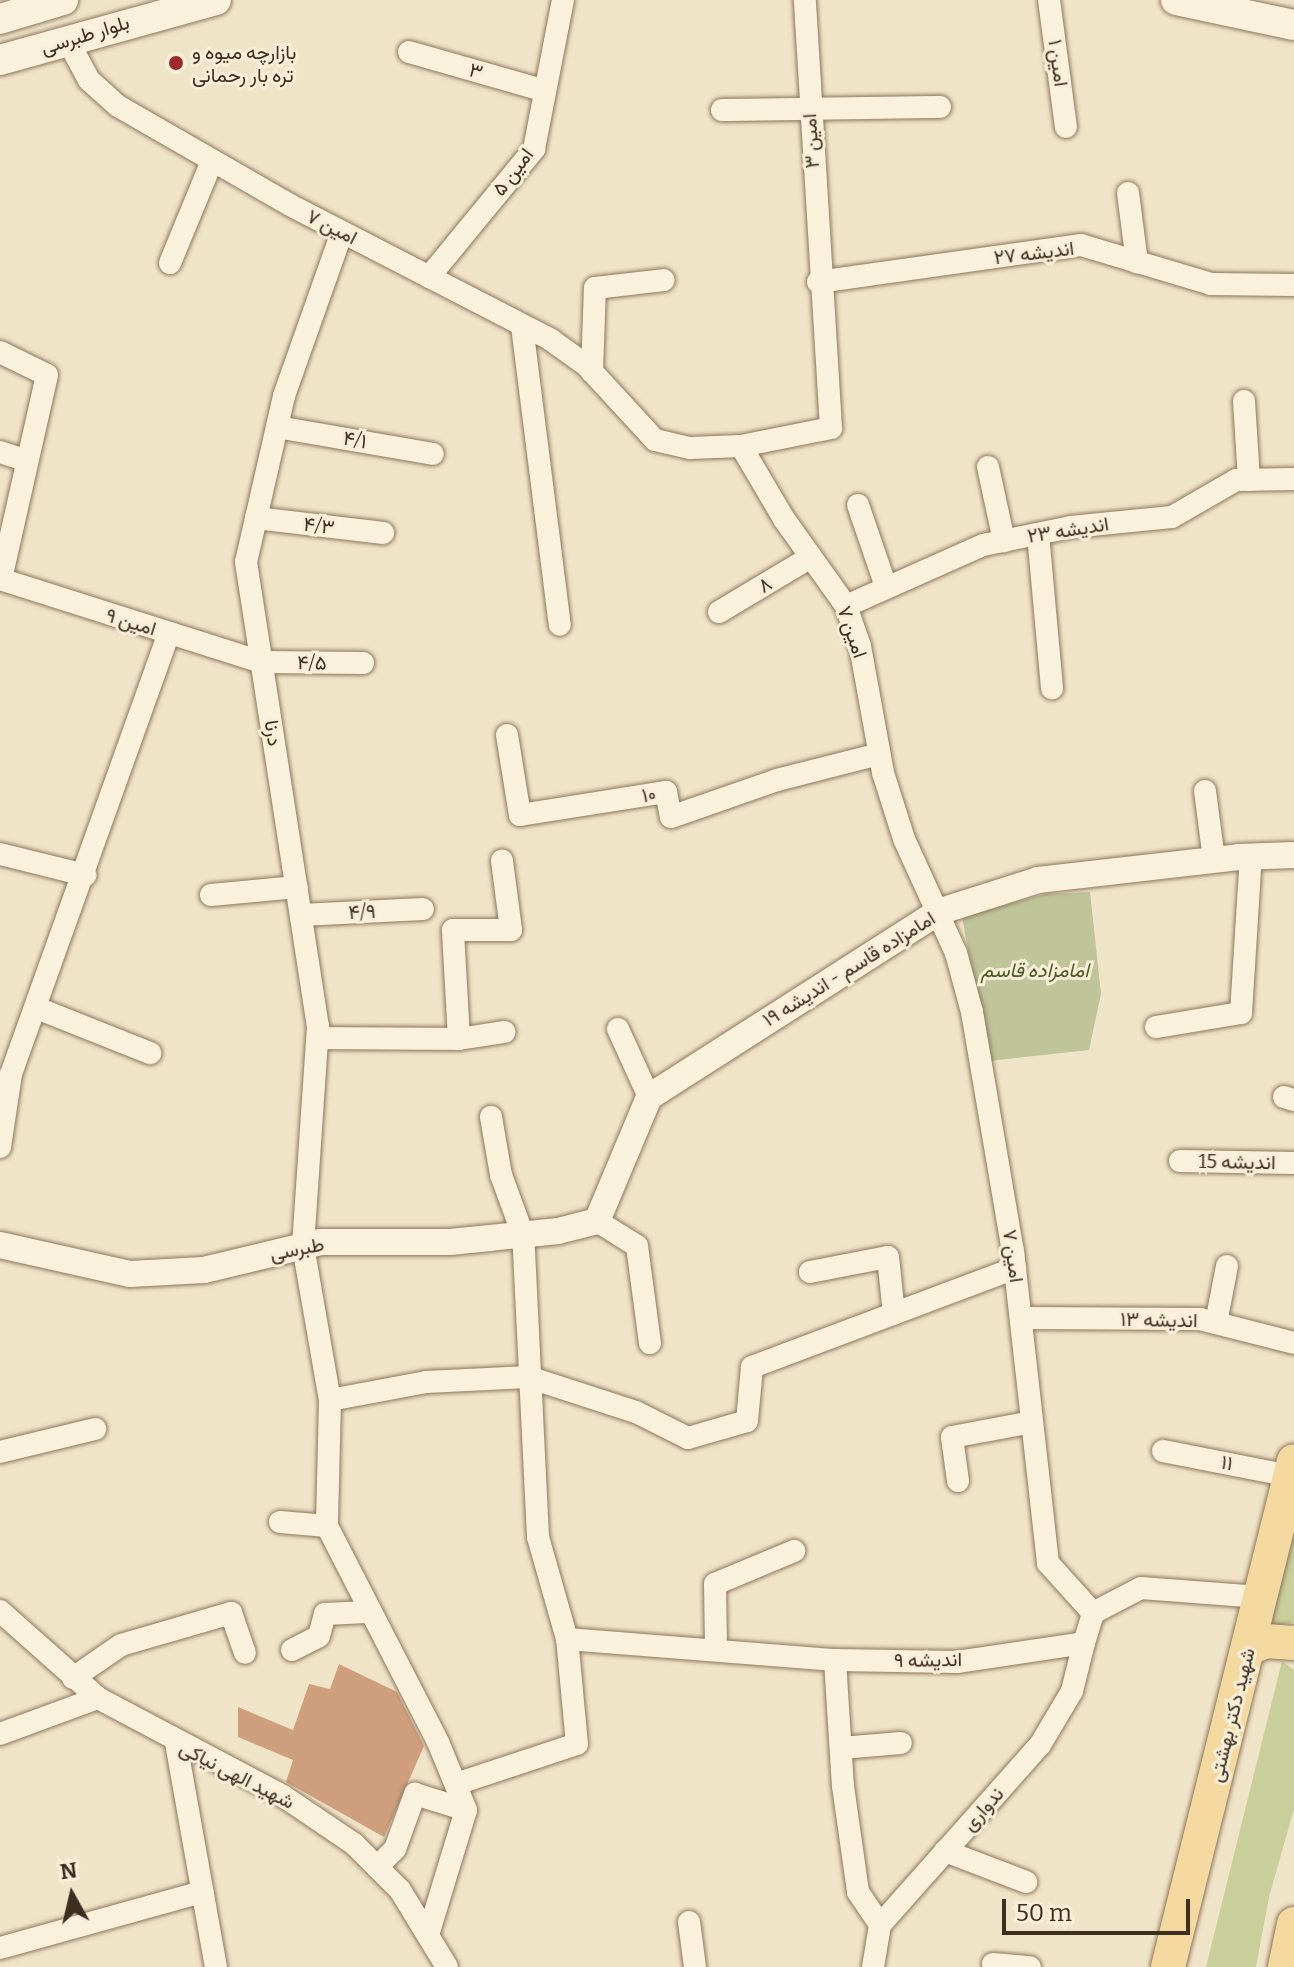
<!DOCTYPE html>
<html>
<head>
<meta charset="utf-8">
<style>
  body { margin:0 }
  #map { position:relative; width:1294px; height:1967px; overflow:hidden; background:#f0e4c8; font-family:Bitter,Vazirmatn,serif }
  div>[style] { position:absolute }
  .green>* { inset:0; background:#c9cf9b }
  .cemetery>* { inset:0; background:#bfc49a }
  .building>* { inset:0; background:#cf9f7d }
  .roads { filter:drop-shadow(0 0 2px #8d765c) drop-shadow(0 0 2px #8d765c) }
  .minor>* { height:22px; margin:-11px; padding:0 11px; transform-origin:11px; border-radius:11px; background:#faf1dc }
  .tertiary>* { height:26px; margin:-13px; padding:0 13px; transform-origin:13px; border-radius:13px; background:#faf1dc }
  .secondary>* { height:30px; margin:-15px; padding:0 15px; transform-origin:15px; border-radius:15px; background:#faf1dc }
  .primary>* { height:34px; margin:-17px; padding:0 17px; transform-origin:17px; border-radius:17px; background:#f3d9a0 }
  .dots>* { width:22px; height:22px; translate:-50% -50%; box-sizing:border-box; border:4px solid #f7eed8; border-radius:50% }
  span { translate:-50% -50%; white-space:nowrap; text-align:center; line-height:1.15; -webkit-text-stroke:6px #f7eed8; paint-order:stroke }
  .street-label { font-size:20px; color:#3d2e20 }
  .poi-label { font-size:20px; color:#3d2e20 }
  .left { translate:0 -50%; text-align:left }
  .park-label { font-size:20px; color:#4d5a26; font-style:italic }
  .north { position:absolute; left:32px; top:1855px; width:80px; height:80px; -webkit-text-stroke:6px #f7eed8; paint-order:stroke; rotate:352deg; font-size:22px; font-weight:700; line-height:32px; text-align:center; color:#3d2e20 }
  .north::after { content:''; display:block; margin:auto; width:28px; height:36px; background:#3d2e20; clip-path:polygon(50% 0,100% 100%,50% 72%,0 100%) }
  .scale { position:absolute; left:1002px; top:1899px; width:188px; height:36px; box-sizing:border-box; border:4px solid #3d2e20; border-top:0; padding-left:10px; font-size:24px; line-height:28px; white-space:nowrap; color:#3d2e20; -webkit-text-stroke:6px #f7eed8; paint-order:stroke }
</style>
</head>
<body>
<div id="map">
  <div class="green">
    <i style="clip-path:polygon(1294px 1517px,1294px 1622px,1266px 1628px)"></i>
    <i style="clip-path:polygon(1282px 1661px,1294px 1670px,1294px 1809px,1269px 1897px,1256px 1967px,1206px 1967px)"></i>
  </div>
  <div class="cemetery">
    <i style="clip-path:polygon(1090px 892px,1101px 994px,1089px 1050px,989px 1061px,962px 917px,1045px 894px)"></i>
  </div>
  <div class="building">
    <i style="clip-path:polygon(339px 1664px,397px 1692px,424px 1746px,384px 1837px,286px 1782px,293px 1760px,238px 1737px,238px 1707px,293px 1730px,309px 1684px,330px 1689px)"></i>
  </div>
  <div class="roads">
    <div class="minor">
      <i style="left:1049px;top:0;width:128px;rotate:82.4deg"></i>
      <i style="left:68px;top:41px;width:44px;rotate:61.7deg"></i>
      <i style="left:89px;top:80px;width:39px;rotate:42deg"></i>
      <i style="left:118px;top:106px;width:198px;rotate:29.9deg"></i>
      <i style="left:290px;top:205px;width:294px;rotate:27.3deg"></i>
      <i style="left:551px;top:340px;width:43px;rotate:35.5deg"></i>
      <i style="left:586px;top:365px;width:102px;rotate:47.4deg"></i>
      <i style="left:655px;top:440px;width:36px;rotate:13deg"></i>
      <i style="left:690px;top:448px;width:51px;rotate:-2.2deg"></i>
      <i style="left:741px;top:446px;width:85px;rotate:59.5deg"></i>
      <i style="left:784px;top:519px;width:107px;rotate:54.5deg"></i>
      <i style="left:846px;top:606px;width:42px;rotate:70.7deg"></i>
      <i style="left:860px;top:646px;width:129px;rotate:79.7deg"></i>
      <i style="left:883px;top:773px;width:69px;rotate:72.3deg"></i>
      <i style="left:904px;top:839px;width:125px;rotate:65.5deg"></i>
      <i style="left:956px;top:953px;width:61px;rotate:74.8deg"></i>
      <i style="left:972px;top:1012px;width:242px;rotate:80.3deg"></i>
      <i style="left:1013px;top:1251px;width:314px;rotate:83.6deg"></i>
      <i style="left:1048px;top:1563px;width:67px;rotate:48deg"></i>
      <i style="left:409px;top:52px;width:138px;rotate:15.9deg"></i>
      <i style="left:722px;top:110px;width:218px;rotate:-0.8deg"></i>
      <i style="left:1128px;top:193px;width:70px;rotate:82.6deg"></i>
      <i style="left:342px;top:232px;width:174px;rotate:109.5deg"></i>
      <i style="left:284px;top:396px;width:170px;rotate:102.9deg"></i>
      <i style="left:246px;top:562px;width:470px;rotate:81.2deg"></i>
      <i style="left:318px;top:1026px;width:221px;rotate:93.9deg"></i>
      <i style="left:303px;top:1246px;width:156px;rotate:80.1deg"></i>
      <i style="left:330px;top:1400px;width:126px;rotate:91.4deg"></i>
      <i style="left:327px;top:1526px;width:243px;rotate:62.8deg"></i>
      <i style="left:438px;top:1742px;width:74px;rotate:67.6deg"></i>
      <i style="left:466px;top:1810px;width:131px;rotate:106.9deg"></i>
      <i style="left:170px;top:263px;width:110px;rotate:-67.6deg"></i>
      <i style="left:429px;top:277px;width:166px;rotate:-50.6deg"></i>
      <i style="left:534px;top:149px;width:152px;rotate:-79deg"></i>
      <i style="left:818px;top:282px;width:266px;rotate:-8deg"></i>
      <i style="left:1081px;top:245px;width:136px;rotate:16.7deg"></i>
      <i style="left:1211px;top:284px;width:83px;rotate:0.7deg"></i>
      <i style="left:522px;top:326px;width:301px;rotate:82.8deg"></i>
      <i style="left:0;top:352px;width:52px;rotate:26.1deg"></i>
      <i style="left:47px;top:375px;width:209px;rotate:102.7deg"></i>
      <i style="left:592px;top:372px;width:84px;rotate:-88deg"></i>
      <i style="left:595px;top:288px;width:69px;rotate:-6.6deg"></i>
      <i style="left:1244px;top:401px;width:79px;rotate:86.4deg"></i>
      <i style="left:277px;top:427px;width:158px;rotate:9.8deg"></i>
      <i style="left:741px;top:446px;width:92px;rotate:-11.3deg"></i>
      <i style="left:831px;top:428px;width:429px;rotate:-93.5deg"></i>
      <i style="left:0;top:452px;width:28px;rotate:18deg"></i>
      <i style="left:988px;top:467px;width:76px;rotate:77.8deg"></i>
      <i style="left:858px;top:505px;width:87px;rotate:71.1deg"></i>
      <i style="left:256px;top:518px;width:128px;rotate:6.7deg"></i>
      <i style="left:1038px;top:534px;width:155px;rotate:84.8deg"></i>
      <i style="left:0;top:579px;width:275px;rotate:17.6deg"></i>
      <i style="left:262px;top:662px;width:101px;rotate:0.6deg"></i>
      <i style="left:846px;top:606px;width:150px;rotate:-24deg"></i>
      <i style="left:983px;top:545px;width:90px;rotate:-11.6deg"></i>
      <i style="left:1071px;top:527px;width:101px;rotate:-5.7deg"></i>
      <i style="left:1172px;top:517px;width:74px;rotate:-30deg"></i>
      <i style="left:1236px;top:480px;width:58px;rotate:-1deg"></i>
      <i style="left:719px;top:612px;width:107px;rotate:-30.9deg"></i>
      <i style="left:507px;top:735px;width:81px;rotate:80.8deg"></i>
      <i style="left:520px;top:815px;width:148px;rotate:-9deg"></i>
      <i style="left:666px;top:792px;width:25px;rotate:79deg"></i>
      <i style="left:671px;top:817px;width:112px;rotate:-19.2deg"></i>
      <i style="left:777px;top:780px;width:105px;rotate:-14.3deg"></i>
      <i style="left:1205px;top:791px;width:69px;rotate:82.5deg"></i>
      <i style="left:0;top:854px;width:88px;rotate:13.9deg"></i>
      <i style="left:211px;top:895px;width:86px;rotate:-5.3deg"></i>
      <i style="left:301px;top:915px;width:122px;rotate:-2.8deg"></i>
      <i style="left:37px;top:1008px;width:122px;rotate:21.7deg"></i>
      <i style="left:1156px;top:1027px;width:86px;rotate:-9.4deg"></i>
      <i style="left:1241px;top:1013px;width:157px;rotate:-86.4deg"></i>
      <i style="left:618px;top:1029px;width:75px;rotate:65.5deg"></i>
      <i style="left:318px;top:1038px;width:141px;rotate:0.4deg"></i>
      <i style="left:459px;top:1039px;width:109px;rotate:-93.2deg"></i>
      <i style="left:453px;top:930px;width:58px"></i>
      <i style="left:511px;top:930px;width:70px;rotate:-97.4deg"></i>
      <i style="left:459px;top:1039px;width:46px;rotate:-8.8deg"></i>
      <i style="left:1284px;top:1097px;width:10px;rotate:17deg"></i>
      <i style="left:0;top:1147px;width:74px;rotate:-81.4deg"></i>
      <i style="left:11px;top:1074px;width:468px;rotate:-70.3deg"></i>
      <i style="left:1180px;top:1161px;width:114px;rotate:1deg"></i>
      <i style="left:597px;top:1221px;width:47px;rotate:32deg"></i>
      <i style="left:637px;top:1246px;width:98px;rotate:82.4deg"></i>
      <i style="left:810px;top:1272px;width:79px;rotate:-10.9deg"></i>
      <i style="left:888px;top:1257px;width:57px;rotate:84deg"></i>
      <i style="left:1021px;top:1318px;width:179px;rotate:0.3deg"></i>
      <i style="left:1200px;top:1319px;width:97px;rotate:14.3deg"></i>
      <i style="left:1216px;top:1323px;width:58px;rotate:-79.1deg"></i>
      <i style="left:330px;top:1400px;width:98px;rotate:-10.6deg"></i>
      <i style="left:426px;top:1382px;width:102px;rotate:-2.8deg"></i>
      <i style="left:528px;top:1377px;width:114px;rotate:18deg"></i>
      <i style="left:636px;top:1412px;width:58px;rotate:26.6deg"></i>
      <i style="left:688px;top:1438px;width:61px;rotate:-16.1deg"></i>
      <i style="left:747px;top:1421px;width:54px;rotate:-84.7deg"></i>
      <i style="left:752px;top:1367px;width:281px;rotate:-20.6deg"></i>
      <i style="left:1163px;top:1451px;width:129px;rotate:11.1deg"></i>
      <i style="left:0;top:1452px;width:98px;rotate:-13.6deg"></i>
      <i style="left:958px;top:1481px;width:44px;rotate:-97.8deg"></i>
      <i style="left:952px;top:1437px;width:81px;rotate:-10.6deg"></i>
      <i style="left:280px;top:1522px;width:47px;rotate:4.9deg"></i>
      <i style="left:0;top:1611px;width:131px;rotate:41.6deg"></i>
      <i style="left:98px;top:1698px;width:209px;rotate:27.9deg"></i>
      <i style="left:283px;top:1796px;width:86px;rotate:34.1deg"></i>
      <i style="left:354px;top:1844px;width:65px;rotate:45deg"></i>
      <i style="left:400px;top:1890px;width:90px;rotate:58.6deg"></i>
      <i style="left:567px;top:1639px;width:269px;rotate:4.5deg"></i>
      <i style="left:835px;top:1660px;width:122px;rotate:0.9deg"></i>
      <i style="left:957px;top:1662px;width:128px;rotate:-8.5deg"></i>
      <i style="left:1084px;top:1643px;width:31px;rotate:-73deg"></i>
      <i style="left:1093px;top:1613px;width:54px;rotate:-27.5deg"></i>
      <i style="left:1141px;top:1588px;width:119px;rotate:4.3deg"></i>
      <i style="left:716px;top:1647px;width:63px;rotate:-90.9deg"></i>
      <i style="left:715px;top:1584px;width:86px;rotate:-22.7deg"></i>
      <i style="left:292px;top:1650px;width:30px;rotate:-27deg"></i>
      <i style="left:319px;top:1636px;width:23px;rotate:-75deg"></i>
      <i style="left:325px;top:1614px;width:42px;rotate:-2.7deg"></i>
      <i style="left:835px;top:1660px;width:126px;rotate:86.4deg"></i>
      <i style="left:843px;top:1786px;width:107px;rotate:81.9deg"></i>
      <i style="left:858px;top:1892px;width:40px;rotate:56deg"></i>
      <i style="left:73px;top:1678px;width:58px;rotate:-34.5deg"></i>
      <i style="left:121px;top:1645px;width:115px;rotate:-16.2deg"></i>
      <i style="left:231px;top:1613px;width:42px;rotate:70.7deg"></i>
      <i style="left:0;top:1734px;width:104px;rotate:-20.2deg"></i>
      <i style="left:176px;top:1743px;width:228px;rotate:79.9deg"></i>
      <i style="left:841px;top:1748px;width:60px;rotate:-4.8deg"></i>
      <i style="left:456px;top:1784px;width:127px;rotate:-18.3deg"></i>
      <i style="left:577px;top:1744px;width:105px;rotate:-95.4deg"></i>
      <i style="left:567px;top:1639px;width:106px;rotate:-105.9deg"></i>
      <i style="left:538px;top:1537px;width:302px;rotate:-92.8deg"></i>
      <i style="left:523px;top:1235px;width:64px;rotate:-110.1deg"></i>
      <i style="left:501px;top:1175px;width:59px;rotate:-99.8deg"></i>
      <i style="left:945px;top:1851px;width:87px;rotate:20.9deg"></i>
      <i style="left:377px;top:1867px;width:25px;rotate:-45deg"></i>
      <i style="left:395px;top:1849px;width:59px;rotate:-70deg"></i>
      <i style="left:415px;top:1794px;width:53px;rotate:17.4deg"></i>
      <i style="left:689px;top:1922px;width:45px;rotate:82.4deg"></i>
      <i style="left:0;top:1948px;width:210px;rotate:-15.5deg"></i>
      <i style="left:993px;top:1964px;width:37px;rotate:5deg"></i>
      <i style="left:873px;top:1967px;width:43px;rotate:-80.5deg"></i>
      <i style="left:880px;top:1925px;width:241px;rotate:-48.4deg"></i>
      <i style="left:1040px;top:1745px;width:63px;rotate:-59.3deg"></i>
      <i style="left:1072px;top:1691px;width:49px;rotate:-76deg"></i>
    </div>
    <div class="tertiary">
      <i style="left:0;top:1245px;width:133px;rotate:12.6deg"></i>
      <i style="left:130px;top:1274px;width:74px;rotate:-3.1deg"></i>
      <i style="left:204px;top:1270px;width:120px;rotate:-13.5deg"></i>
      <i style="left:321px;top:1242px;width:129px"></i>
      <i style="left:450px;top:1242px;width:109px;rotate:-5.8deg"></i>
      <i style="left:558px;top:1231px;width:40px;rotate:-14.4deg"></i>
      <i style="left:597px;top:1221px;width:134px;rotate:-67.2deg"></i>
      <i style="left:649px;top:1097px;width:343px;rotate:-32.6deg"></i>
      <i style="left:938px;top:912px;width:105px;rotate:-17.7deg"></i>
      <i style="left:1038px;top:880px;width:202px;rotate:-6.5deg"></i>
      <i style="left:1239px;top:857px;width:55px;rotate:-2.1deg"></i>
    </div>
    <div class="secondary">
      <i style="left:1176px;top:0;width:121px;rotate:12deg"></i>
      <i style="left:0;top:19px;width:66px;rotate:-16.8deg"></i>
      <i style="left:0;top:60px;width:224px;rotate:-15.5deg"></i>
    </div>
    <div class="primary">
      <i style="left:1249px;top:1648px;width:18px;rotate:-22deg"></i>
      <i style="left:1266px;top:1641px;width:28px;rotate:4deg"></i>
      <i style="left:1168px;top:1967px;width:521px;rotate:-76.02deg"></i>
      <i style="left:1285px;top:1967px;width:44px;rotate:-78.2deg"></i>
    </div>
  </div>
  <div class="dots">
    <i style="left:176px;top:63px;background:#9e2a2b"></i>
  </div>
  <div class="street-label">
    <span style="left:85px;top:35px;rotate:-17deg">بلوار طبرسی</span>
    <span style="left:1058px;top:63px;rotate:82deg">امین ۱</span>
    <span style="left:476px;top:71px;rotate:16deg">۳</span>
    <span style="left:811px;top:141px;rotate:-93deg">امین ۳</span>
    <span style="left:513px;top:172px;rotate:-53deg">امین ۵</span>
    <span style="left:332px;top:227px;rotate:27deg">امین ۷</span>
    <span style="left:1034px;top:253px;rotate:-7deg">اندیشه ۲۷</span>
    <span style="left:355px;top:440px;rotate:10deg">۴/۱</span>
    <span style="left:319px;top:526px;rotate:7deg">۴/۳</span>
    <span style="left:1068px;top:530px;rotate:-9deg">اندیشه ۲۳</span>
    <span style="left:765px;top:585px;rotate:-31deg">۸</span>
    <span style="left:131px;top:622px;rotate:17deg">امین ۹</span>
    <span style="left:852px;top:632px;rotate:71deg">امین ۷</span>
    <span style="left:312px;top:663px;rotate:1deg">۴/۵</span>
    <span style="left:273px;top:733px;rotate:81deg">درنا</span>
    <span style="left:649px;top:795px;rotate:-8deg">۱۰</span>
    <span style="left:362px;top:912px;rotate:-3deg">۴/۹</span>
    <span style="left:849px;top:969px;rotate:-32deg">امامزاده قاسم - اندیشه ۱۹</span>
    <span style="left:1237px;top:1162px;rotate:1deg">اندیشه 15</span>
    <span style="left:297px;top:1249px;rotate:-11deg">طبرسی</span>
    <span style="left:1013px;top:1256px;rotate:82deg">امین ۷</span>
    <span style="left:1159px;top:1320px;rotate:1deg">اندیشه ۱۳</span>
    <span style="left:1227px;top:1463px;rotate:11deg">۱۱</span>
    <span style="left:928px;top:1660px;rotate:-1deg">اندیشه ۹</span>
    <span style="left:1232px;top:1715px;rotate:-76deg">شهید دکتر بهشتی</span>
    <span style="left:237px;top:1775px;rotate:27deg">شهید الهی نیاکی</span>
    <span style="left:983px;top:1809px;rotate:-48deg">ندواری</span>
  </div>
  <div class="poi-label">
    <span class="left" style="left:192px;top:64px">بازارچه میوه و<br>تره بار رحمانی</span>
  </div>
  <div class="park-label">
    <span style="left:1035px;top:970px">امامزاده قاسم</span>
  </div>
  <div class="north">N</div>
  <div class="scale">50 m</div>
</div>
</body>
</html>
